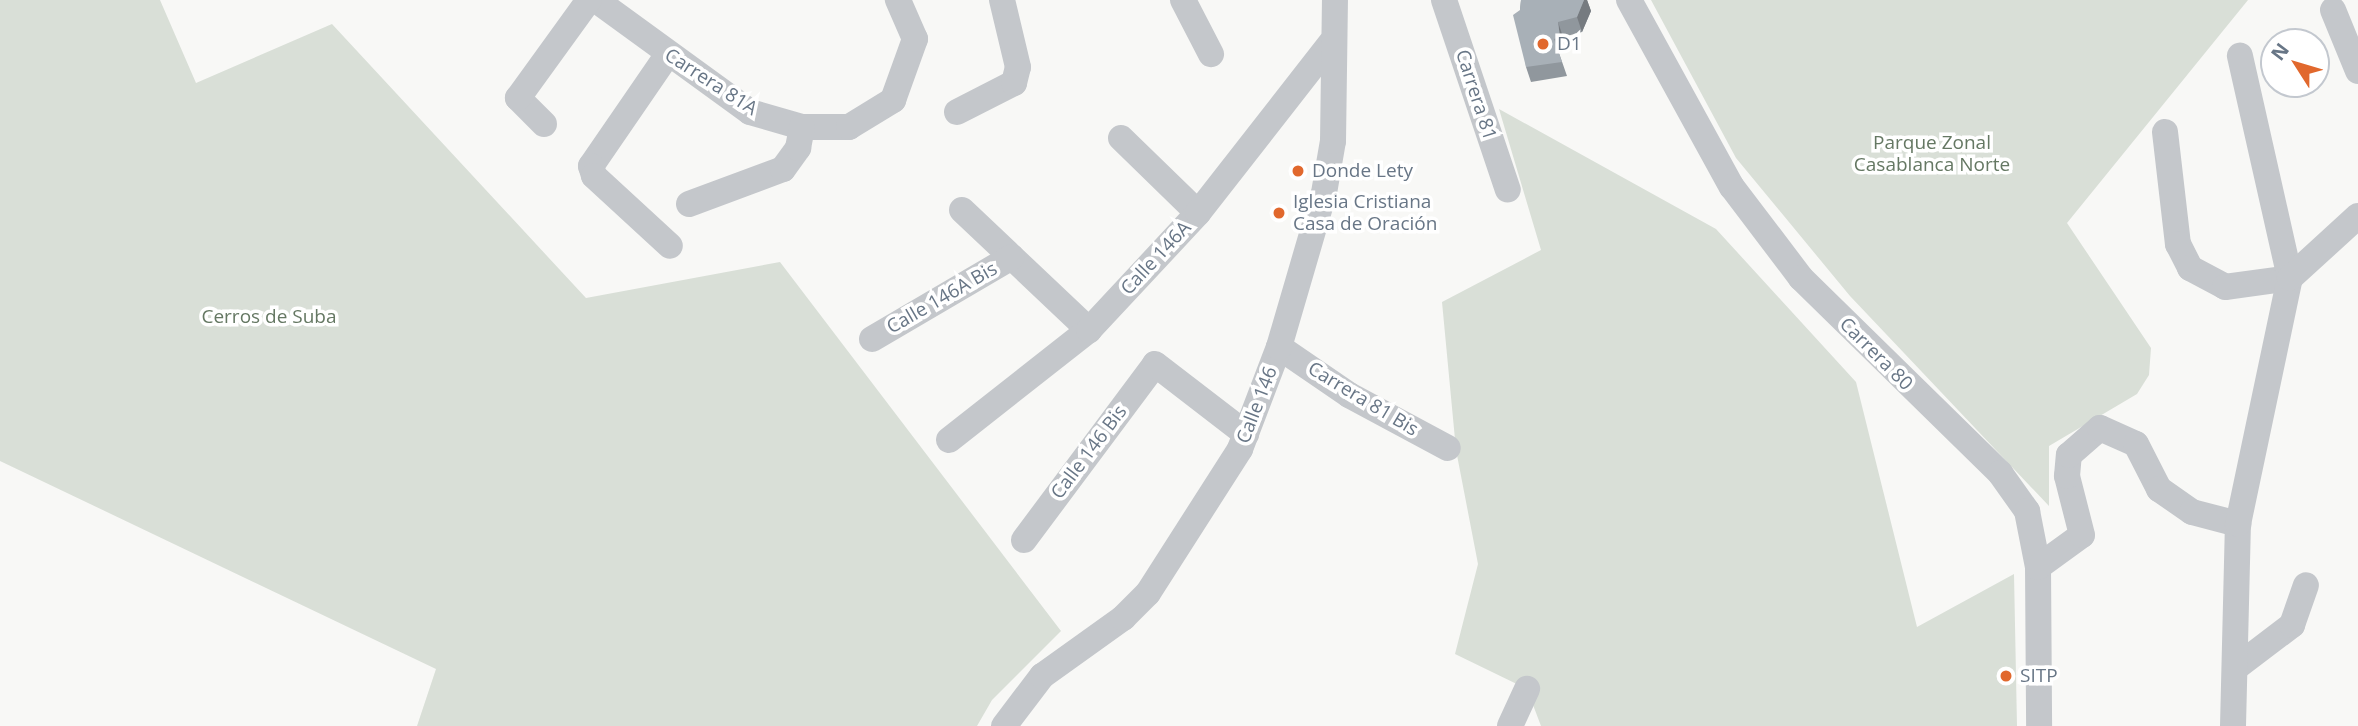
<!DOCTYPE html>
<html>
<head>
<meta charset="utf-8">
<style>
  body { margin:0 }
  #map { position:relative; width:2358px; height:726px; overflow:hidden; background:#f8f8f6; font-family:"Open Sans",sans-serif }
  div>[style] { position:absolute }
  .green>* { inset:0; background:#d9dfd7 }
  .minor>* { height:26px; margin:-13px; padding:0 13px; transform-origin:13px; border-radius:13px; background:#c4c7cb }
  .wall>* { inset:0; background:#90979d }
  .shaded-wall>* { inset:0; background:#767b80 }
  .building>* { inset:0; background:#a8b0b7 }
  .dots>* { width:19px; height:19px; translate:-50% -50%; box-sizing:border-box; border:4px solid #fff; border-radius:50% }
  span { translate:-50% -50%; white-space:nowrap; text-align:center; line-height:1.15; -webkit-text-stroke:7px #fff; paint-order:stroke }
  .poi-label { font-size:19px; color:#687686 }
  .left { translate:0 -50%; text-align:left }
  .street-label { font-size:19px; color:#687686 }
  .park-label { font-size:19px; color:#657863 }
  .north { position:absolute; left:2260px; top:28px; width:70px; height:70px; box-sizing:border-box; background:#fff; border:2px solid #c3c8cf; border-radius:50%; rotate:307deg; font-size:19px; font-weight:700; line-height:28px; text-align:center; color:#687686 }
  .north::after { content:''; display:block; margin:auto; width:24px; height:32px; background:#e1682d; clip-path:polygon(50% 0,100% 100%,50% 72%,0 100%) }
</style>
</head>
<body>
<div id="map">
  <div class="green">
    <i style="clip-path:polygon(0 0,160px 0,196px 83px,332px 24px,586px 298px,780px 262px,1061px 631px,992px 700px,977px 726px,417px 726px,436px 669px,0 461px)"></i>
    <i style="clip-path:polygon(1651px 0,2248px 0,2067px 223px,2151px 348px,2149px 375px,2137px 394px,2049px 446px,2049px 506px,1850px 296px,1736px 158px)"></i>
    <i style="clip-path:polygon(1499px 109px,1716px 229px,1856px 382px,1917px 627px,2014px 574px,2017px 726px,1541px 726px,1527px 689px,1455px 654px,1478px 564px,1456px 450px,1442px 302px,1541px 250px)"></i>
  </div>
  <div class="minor">
    <i style="left:596px;top:0;width:190px;rotate:36deg"></i>
    <i style="left:750px;top:112px;width:54px;rotate:16.1deg"></i>
    <i style="left:802px;top:127px;width:47px"></i>
    <i style="left:849px;top:127px;width:52px;rotate:-31.5deg"></i>
    <i style="left:893px;top:100px;width:65px;rotate:-70.2deg"></i>
    <i style="left:915px;top:39px;width:43px;rotate:-113.6deg"></i>
    <i style="left:1183px;top:0;width:61px;rotate:62.6deg"></i>
    <i style="left:1444px;top:0;width:200px;rotate:71.4deg"></i>
    <i style="left:1629px;top:0;width:213px;rotate:61.2deg"></i>
    <i style="left:1732px;top:187px;width:114px;rotate:52.8deg"></i>
    <i style="left:1801px;top:278px;width:279px;rotate:44.4deg"></i>
    <i style="left:2000px;top:473px;width:47px;rotate:54.6deg"></i>
    <i style="left:2027px;top:511px;width:57px;rotate:78.9deg"></i>
    <i style="left:2038px;top:567px;width:159px;rotate:89.6deg"></i>
    <i style="left:2333px;top:10px;width:66px;rotate:67.7deg"></i>
    <i style="left:668px;top:54px;width:136px;rotate:124.5deg"></i>
    <i style="left:591px;top:166px;width:10px;rotate:73deg"></i>
    <i style="left:594px;top:176px;width:103px;rotate:42.6deg"></i>
    <i style="left:957px;top:112px;width:64px;rotate:-27deg"></i>
    <i style="left:1014px;top:83px;width:16px;rotate:-76deg"></i>
    <i style="left:1018px;top:67px;width:69px;rotate:-103.4deg"></i>
    <i style="left:544px;top:124px;width:37px;rotate:-135deg"></i>
    <i style="left:518px;top:98px;width:121px;rotate:-54.1deg"></i>
    <i style="left:2165px;top:132px;width:113px;rotate:83.4deg"></i>
    <i style="left:2178px;top:244px;width:27px;rotate:63deg"></i>
    <i style="left:2190px;top:268px;width:40px;rotate:28deg"></i>
    <i style="left:2225px;top:287px;width:66px;rotate:-7.9deg"></i>
    <i style="left:2290px;top:278px;width:228px;rotate:-102.7deg"></i>
    <i style="left:1121px;top:138px;width:107px;rotate:44.2deg"></i>
    <i style="left:689px;top:204px;width:100px;rotate:-20.4deg"></i>
    <i style="left:783px;top:169px;width:26px;rotate:-54deg"></i>
    <i style="left:798px;top:148px;width:21px;rotate:-79deg"></i>
    <i style="left:962px;top:210px;width:175px;rotate:43.4deg"></i>
    <i style="left:872px;top:339px;width:162px;rotate:-30.4deg"></i>
    <i style="left:1279px;top:347px;width:85px;rotate:34.4deg"></i>
    <i style="left:1349px;top:395px;width:112px;rotate:28.2deg"></i>
    <i style="left:949px;top:440px;width:178px;rotate:-38.2deg"></i>
    <i style="left:1089px;top:330px;width:160px;rotate:-47deg"></i>
    <i style="left:1198px;top:213px;width:216px;rotate:-52deg"></i>
    <i style="left:1024px;top:540px;width:219px;rotate:-53.3deg"></i>
    <i style="left:1155px;top:364px;width:115px;rotate:37.6deg"></i>
    <i style="left:2038px;top:567px;width:54px;rotate:-36deg"></i>
    <i style="left:2082px;top:535px;width:61px;rotate:-104.3deg"></i>
    <i style="left:2067px;top:476px;width:21px;rotate:-85deg"></i>
    <i style="left:2069px;top:455px;width:41px;rotate:-41.1deg"></i>
    <i style="left:2100px;top:428px;width:39px;rotate:24deg"></i>
    <i style="left:2136px;top:444px;width:51px;rotate:62.9deg"></i>
    <i style="left:2159px;top:489px;width:40px;rotate:34.9deg"></i>
    <i style="left:2192px;top:512px;width:48px;rotate:14.6deg"></i>
    <i style="left:2238px;top:666px;width:68px;rotate:-37.2deg"></i>
    <i style="left:2292px;top:625px;width:42px;rotate:-70.7deg"></i>
    <i style="left:1004px;top:726px;width:63px;rotate:-52.8deg"></i>
    <i style="left:1042px;top:676px;width:100px;rotate:-35.6deg"></i>
    <i style="left:1123px;top:618px;width:35px;rotate:-45deg"></i>
    <i style="left:1148px;top:593px;width:171px;rotate:-57.4deg"></i>
    <i style="left:1240px;top:449px;width:109px;rotate:-69.1deg"></i>
    <i style="left:1279px;top:347px;width:160px;rotate:-73.7deg"></i>
    <i style="left:1324px;top:193px;width:53px;rotate:-80.2deg"></i>
    <i style="left:1333px;top:141px;width:141px;rotate:-89.2deg"></i>
    <i style="left:1510px;top:726px;width:41px;rotate:-65.3deg"></i>
    <i style="left:2233px;top:726px;width:202px;rotate:-88.6deg"></i>
    <i style="left:2238px;top:524px;width:251px;rotate:-78.1deg"></i>
    <i style="left:2290px;top:278px;width:92px;rotate:-42.4deg"></i>
  </div>
  <div class="wall">
    <i style="clip-path:polygon(1521px 0,1587px 0,1591px 11px,1582px 32px,1563px 37px,1565px 51px,1559px 53px,1567px 76px,1531px 82px,1526px 67px,1520px 10px)"></i>
  </div>
  <div class="shaded-wall">
    <i style="clip-path:polygon(1584px 0,1587px 0,1591px 11px,1582px 32px,1577px 17px)"></i>
    <i style="clip-path:polygon(1558px 22px,1563px 37px,1565px 51px,1560px 37px)"></i>
  </div>
  <div class="building">
    <i style="clip-path:polygon(1521px 0,1584px 0,1577px 17px,1558px 22px,1560px 37px,1554px 39px,1562px 62px,1526px 67px,1513px 15px,1520px 10px)"></i>
  </div>
  <div class="dots">
    <i style="left:1543px;top:44px;background:#e1682d"></i>
    <i style="left:1298px;top:171px;background:#e1682d"></i>
    <i style="left:1279px;top:213px;background:#e1682d"></i>
    <i style="left:2006px;top:676px;background:#e1682d"></i>
  </div>
  <div class="poi-label">
    <span class="left" style="left:1557px;top:44px">D1</span>
    <span class="left" style="left:1312px;top:171px">Donde Lety</span>
    <span class="left" style="left:1293px;top:213px">Iglesia Cristiana<br>Casa de Oración</span>
    <span class="left" style="left:2020px;top:676px">SITP</span>
  </div>
  <div class="street-label">
    <span style="left:711px;top:82px;rotate:33deg">Carrera 81A</span>
    <span style="left:1476px;top:95px;rotate:72deg">Carrera 81</span>
    <span style="left:1156px;top:258px;rotate:-47deg">Calle 146A</span>
    <span style="left:942px;top:298px;rotate:-30deg">Calle 146A Bis</span>
    <span style="left:1876px;top:354px;rotate:45deg">Carrera 80</span>
    <span style="left:1363px;top:399px;rotate:31deg">Carrera 81 Bis</span>
    <span style="left:1257px;top:405px;rotate:-69deg">Calle 146</span>
    <span style="left:1089px;top:452px;rotate:-53deg">Calle 146 Bis</span>
  </div>
  <div class="park-label">
    <span style="left:1932px;top:154px">Parque Zonal<br>Casablanca Norte</span>
    <span style="left:269px;top:317px">Cerros de Suba</span>
  </div>
  <div class="north">N</div>
</div>
</body>
</html>
